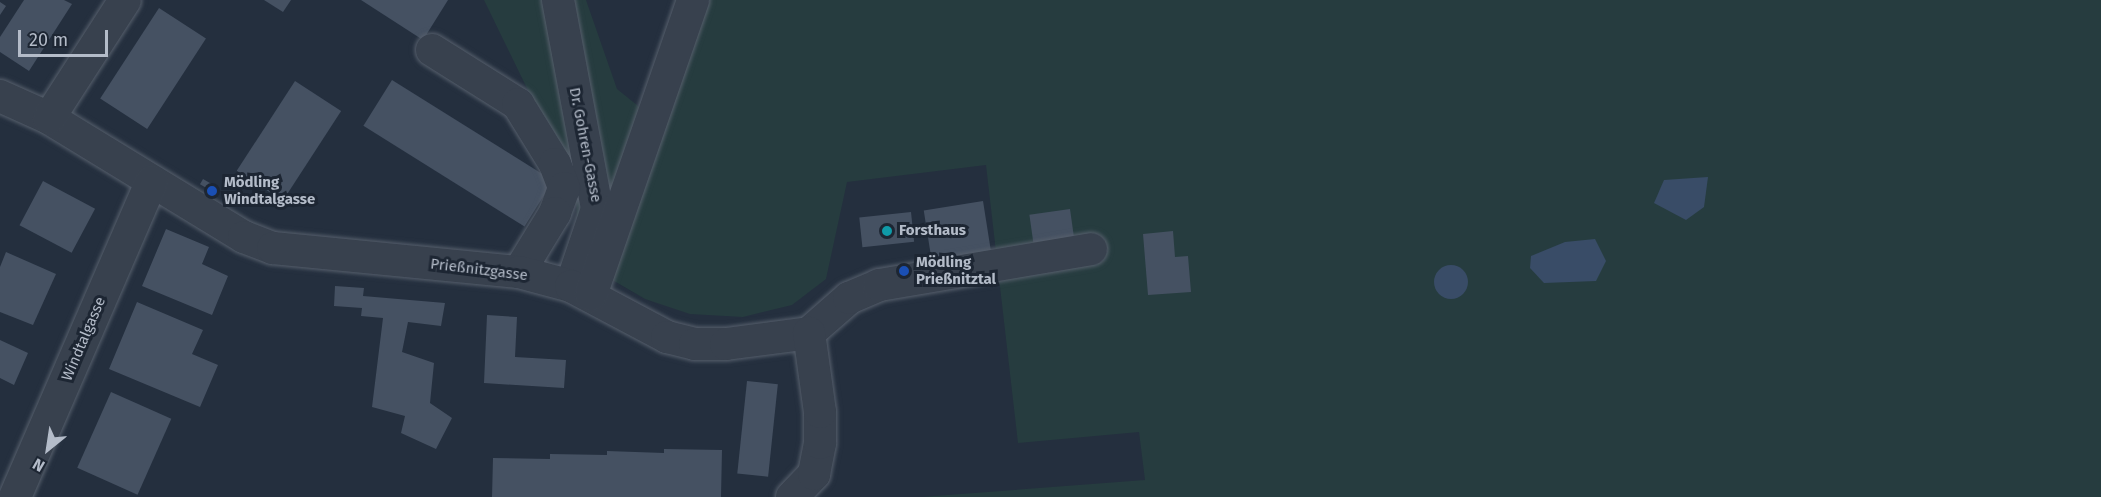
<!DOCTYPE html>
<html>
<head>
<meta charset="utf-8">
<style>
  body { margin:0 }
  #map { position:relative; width:2101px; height:497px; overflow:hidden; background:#242f3e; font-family:"Fira Sans",sans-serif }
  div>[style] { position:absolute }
  .green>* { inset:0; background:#263c3f }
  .water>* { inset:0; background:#394c67 }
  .round { border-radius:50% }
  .building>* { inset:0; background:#455162; transform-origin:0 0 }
  .roads { filter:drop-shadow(0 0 2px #565f6c) drop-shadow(0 0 2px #565f6c) }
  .minor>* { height:32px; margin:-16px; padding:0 16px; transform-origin:16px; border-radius:16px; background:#38414e }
  .dots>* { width:16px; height:16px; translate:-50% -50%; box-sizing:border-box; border:3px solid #1d2633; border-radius:50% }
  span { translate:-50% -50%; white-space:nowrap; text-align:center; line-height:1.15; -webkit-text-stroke:6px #1d2633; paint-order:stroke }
  .street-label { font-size:15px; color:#b4bcc9 }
  .poi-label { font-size:15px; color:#b4bcc9; font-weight:700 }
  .left { translate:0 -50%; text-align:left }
  .north { position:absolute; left:18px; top:419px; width:60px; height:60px; -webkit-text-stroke:4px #1d2633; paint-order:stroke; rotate:210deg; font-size:16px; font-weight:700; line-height:24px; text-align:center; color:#b4bcc9 }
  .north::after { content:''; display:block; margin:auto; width:21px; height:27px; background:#b4bcc9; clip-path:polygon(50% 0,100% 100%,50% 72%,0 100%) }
  .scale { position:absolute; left:18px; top:30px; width:90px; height:27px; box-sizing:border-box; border:3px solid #b4bcc9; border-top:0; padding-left:8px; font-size:18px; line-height:21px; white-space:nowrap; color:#b4bcc9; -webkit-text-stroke:4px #1d2633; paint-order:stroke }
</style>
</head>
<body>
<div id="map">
  <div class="green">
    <i style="clip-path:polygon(484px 0,586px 0,617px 89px,663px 126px,710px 0,2101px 0,2101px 497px,921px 497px,1145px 480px,1139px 432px,1018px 443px,986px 165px,847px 182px,826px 279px,792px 305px,743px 317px,690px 314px,645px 299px,580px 261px,575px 187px)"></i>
  </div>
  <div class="water">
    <i style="clip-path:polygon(1708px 177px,1704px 207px,1686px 220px,1654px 203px,1664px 180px)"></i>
    <i style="clip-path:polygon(1595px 239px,1606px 261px,1596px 281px,1544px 283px,1530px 268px,1531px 256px,1565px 242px)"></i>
    <i class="round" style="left:1434px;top:265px;width:34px;height:34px"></i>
  </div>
  <div class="building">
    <i style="clip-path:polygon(24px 0,64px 0,72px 4px,29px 71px,0 52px,0 37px)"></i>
    <i style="clip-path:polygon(264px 0,291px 0,283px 12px)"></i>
    <i style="clip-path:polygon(361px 0,448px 0,423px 40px)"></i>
    <i style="clip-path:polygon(0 2px,6px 6px,0 15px)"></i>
    <i style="left:159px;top:8px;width:56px;height:108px;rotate:33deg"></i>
    <i style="left:392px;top:80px;width:190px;height:54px;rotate:32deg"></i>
    <i style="left:295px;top:81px;width:55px;height:107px;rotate:33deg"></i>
    <i style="left:203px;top:179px;width:14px;height:6px;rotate:30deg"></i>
    <i style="left:43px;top:181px;width:59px;height:50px;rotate:28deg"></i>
    <i style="left:983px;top:201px;width:50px;height:60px;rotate:81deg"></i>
    <i style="left:1070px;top:209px;width:28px;height:41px;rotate:82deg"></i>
    <i style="left:911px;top:212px;width:30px;height:52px;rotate:84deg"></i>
    <i style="clip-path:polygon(166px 229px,209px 247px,202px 264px,228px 276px,212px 315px,142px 286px)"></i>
    <i style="clip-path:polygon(1173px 231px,1175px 257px,1188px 256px,1191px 292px,1148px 295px,1143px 234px)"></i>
    <i style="clip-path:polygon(6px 252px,56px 274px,33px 325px,0 312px,0 267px)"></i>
    <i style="clip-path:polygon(335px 286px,364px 288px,363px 296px,445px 303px,441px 326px,408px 322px,402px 352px,434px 363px,430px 403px,452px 418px,436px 449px,401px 433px,405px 416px,372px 407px,383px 318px,361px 316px,362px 308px,334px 306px)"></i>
    <i style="clip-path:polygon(137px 302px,203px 330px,192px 354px,218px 365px,200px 407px,109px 369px)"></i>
    <i style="clip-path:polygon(487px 315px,517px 317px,515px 357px,566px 360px,564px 388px,484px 383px)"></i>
    <i style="clip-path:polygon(0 340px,28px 353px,14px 385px,0 378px)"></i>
    <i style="left:747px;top:381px;width:31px;height:93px;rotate:6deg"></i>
    <i style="left:111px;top:392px;width:66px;height:83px;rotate:24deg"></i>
    <i style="clip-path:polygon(664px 449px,722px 450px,721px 497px,492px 497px,493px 458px,550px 459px,550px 454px,607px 455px,607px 451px,664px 453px)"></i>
  </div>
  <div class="roads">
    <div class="minor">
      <i style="left:558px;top:0;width:213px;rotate:79.4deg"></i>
      <i style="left:597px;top:209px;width:81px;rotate:108.7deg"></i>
      <i style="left:432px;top:50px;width:102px;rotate:32.1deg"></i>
      <i style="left:518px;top:104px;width:70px;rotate:58.3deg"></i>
      <i style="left:555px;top:164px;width:26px;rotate:69deg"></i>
      <i style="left:564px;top:188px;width:27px;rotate:110deg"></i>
      <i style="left:555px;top:213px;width:69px;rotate:121.4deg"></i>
      <i style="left:0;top:96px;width:54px;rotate:24.2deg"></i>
      <i style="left:49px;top:118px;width:228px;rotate:31.4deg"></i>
      <i style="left:244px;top:237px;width:31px;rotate:21deg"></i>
      <i style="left:273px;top:248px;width:247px;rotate:5.6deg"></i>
      <i style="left:519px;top:272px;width:54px;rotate:15.1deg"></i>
      <i style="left:571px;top:286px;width:109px;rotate:28deg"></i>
      <i style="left:667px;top:337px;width:29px;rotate:14deg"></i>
      <i style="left:695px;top:344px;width:31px"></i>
      <i style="left:726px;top:344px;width:84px;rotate:-7.5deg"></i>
      <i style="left:49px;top:118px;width:140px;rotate:-57.2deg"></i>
      <i style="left:591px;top:295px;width:312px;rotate:-70.9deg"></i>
      <i style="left:809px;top:333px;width:53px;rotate:-41.2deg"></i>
      <i style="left:849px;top:298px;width:33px;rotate:-23deg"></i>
      <i style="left:879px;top:285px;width:215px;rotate:-9.6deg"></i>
      <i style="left:15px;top:497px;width:344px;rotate:-66.6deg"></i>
      <i style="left:792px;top:497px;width:32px;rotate:-46deg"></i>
      <i style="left:814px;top:474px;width:32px;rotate:-79deg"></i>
      <i style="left:820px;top:443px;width:31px;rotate:-90deg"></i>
      <i style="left:820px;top:412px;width:80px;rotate:-97.9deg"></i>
    </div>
  </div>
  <div class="dots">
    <i style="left:212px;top:191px;background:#1a4fb4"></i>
    <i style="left:887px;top:231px;background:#0f9aa8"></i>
    <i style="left:904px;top:271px;background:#1a4fb4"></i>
  </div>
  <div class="street-label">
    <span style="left:585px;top:145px;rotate:79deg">Dr. Gohren-Gasse</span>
    <span style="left:479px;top:270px;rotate:7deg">Prießnitzgasse</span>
    <span style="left:84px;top:339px;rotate:-67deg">Windtalgasse</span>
  </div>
  <div class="poi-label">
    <span class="left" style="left:224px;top:191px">Mödling<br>Windtalgasse</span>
    <span class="left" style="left:899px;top:231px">Forsthaus</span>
    <span class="left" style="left:916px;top:271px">Mödling<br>Prießnitztal</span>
  </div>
  <div class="north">N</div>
  <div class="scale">20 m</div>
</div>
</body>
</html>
